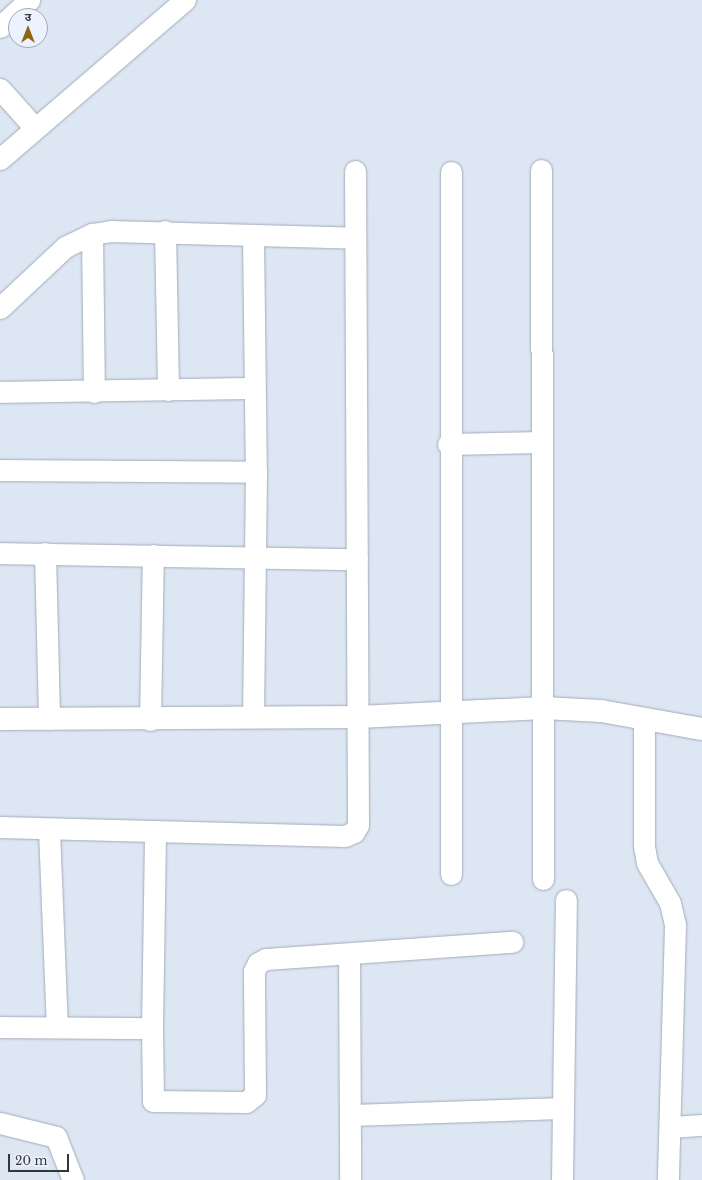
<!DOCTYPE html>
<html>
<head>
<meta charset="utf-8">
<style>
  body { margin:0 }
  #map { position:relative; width:702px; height:1180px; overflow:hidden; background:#dde6f3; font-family:"Libre Baskerville","Noto Sans Devanagari",serif }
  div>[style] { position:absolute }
  .roads { filter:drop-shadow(0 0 1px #a3abb8) drop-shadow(0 0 1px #a3abb8) }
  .street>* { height:21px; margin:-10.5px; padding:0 10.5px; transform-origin:10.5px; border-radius:10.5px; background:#fff }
  .secondary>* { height:22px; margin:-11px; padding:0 11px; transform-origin:11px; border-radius:11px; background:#fff }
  span { translate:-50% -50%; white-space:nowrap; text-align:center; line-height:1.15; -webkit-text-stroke:3px #ecf3fe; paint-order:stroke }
  .north { position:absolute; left:8px; top:8px; width:40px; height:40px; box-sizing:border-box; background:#ecf3fe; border:1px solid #a2a8b0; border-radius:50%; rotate:0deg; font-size:11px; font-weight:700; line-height:16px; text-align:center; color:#33373c }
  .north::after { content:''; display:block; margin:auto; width:14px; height:18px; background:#90640d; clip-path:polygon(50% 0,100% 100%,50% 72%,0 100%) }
  .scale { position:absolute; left:8px; top:1154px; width:61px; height:18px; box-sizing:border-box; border:2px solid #33373c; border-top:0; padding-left:5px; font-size:12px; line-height:14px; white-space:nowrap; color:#33373c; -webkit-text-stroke:3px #ecf3fe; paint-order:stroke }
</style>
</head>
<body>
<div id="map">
  <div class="roads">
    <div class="street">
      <i style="left:0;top:27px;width:40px;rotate:-43deg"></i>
      <i style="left:0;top:89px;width:52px;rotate:48.1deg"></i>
      <i style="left:0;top:159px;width:244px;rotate:-40.7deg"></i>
      <i style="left:541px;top:170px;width:709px;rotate:89.84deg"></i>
      <i style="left:451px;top:172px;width:702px;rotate:90deg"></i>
      <i style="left:165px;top:231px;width:159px;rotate:88.9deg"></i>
      <i style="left:92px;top:234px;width:158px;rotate:89.3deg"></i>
      <i style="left:253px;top:236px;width:236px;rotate:89.3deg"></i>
      <i style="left:256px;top:472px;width:245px;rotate:90.7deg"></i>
      <i style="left:0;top:308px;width:89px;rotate:-43.2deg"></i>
      <i style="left:65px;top:247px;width:30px;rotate:-26deg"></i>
      <i style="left:92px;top:234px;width:19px;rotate:-9deg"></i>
      <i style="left:111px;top:231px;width:244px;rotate:1.6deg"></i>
      <i style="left:0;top:392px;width:254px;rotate:-0.9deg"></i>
      <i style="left:448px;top:444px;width:93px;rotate:-1.2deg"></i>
      <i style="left:0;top:470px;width:256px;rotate:0.4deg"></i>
      <i style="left:0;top:553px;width:357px;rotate:1deg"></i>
      <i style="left:45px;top:553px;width:166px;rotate:88.6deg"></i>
      <i style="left:644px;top:718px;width:128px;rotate:90deg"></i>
      <i style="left:644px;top:846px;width:17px;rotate:80deg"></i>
      <i style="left:647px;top:863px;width:46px;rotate:60.1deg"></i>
      <i style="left:670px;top:903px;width:23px;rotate:77deg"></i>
      <i style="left:675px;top:925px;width:255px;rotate:91.6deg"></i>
      <i style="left:150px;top:720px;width:165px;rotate:-89deg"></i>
      <i style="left:0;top:827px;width:345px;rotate:1.5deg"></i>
      <i style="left:345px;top:836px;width:10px;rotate:-24deg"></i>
      <i style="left:354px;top:832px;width:8px;rotate:-60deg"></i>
      <i style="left:358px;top:825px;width:654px;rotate:-90.26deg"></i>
      <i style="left:49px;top:830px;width:197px;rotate:87.7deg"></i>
      <i style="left:349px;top:954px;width:226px;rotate:89.7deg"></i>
      <i style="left:0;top:1027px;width:152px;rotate:0.4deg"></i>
      <i style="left:152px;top:1028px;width:196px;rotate:-89.1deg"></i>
      <i style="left:152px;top:1028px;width:73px;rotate:89.2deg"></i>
      <i style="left:153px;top:1101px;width:93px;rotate:0.6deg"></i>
      <i style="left:246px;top:1102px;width:11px;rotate:-38deg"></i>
      <i style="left:255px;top:1095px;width:124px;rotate:-90.5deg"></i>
      <i style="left:254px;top:971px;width:9px;rotate:-63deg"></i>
      <i style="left:258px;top:963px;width:9px;rotate:-27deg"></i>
      <i style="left:266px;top:959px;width:247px;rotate:-4deg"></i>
      <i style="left:351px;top:1115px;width:211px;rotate:-1.9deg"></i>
      <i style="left:0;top:1123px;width:58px;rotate:14deg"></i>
      <i style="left:56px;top:1137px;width:46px;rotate:68.4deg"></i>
      <i style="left:671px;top:1127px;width:31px;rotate:-4deg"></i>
      <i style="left:562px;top:1180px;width:280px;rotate:-89.2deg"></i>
    </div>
    <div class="secondary">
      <i style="left:0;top:719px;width:359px;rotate:-0.3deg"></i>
      <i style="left:359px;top:717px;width:185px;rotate:-2.8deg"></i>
      <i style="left:544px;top:708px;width:57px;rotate:3deg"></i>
      <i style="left:601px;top:711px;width:103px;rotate:10.1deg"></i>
    </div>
  </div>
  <div class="north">उ</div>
  <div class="scale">20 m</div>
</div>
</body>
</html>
